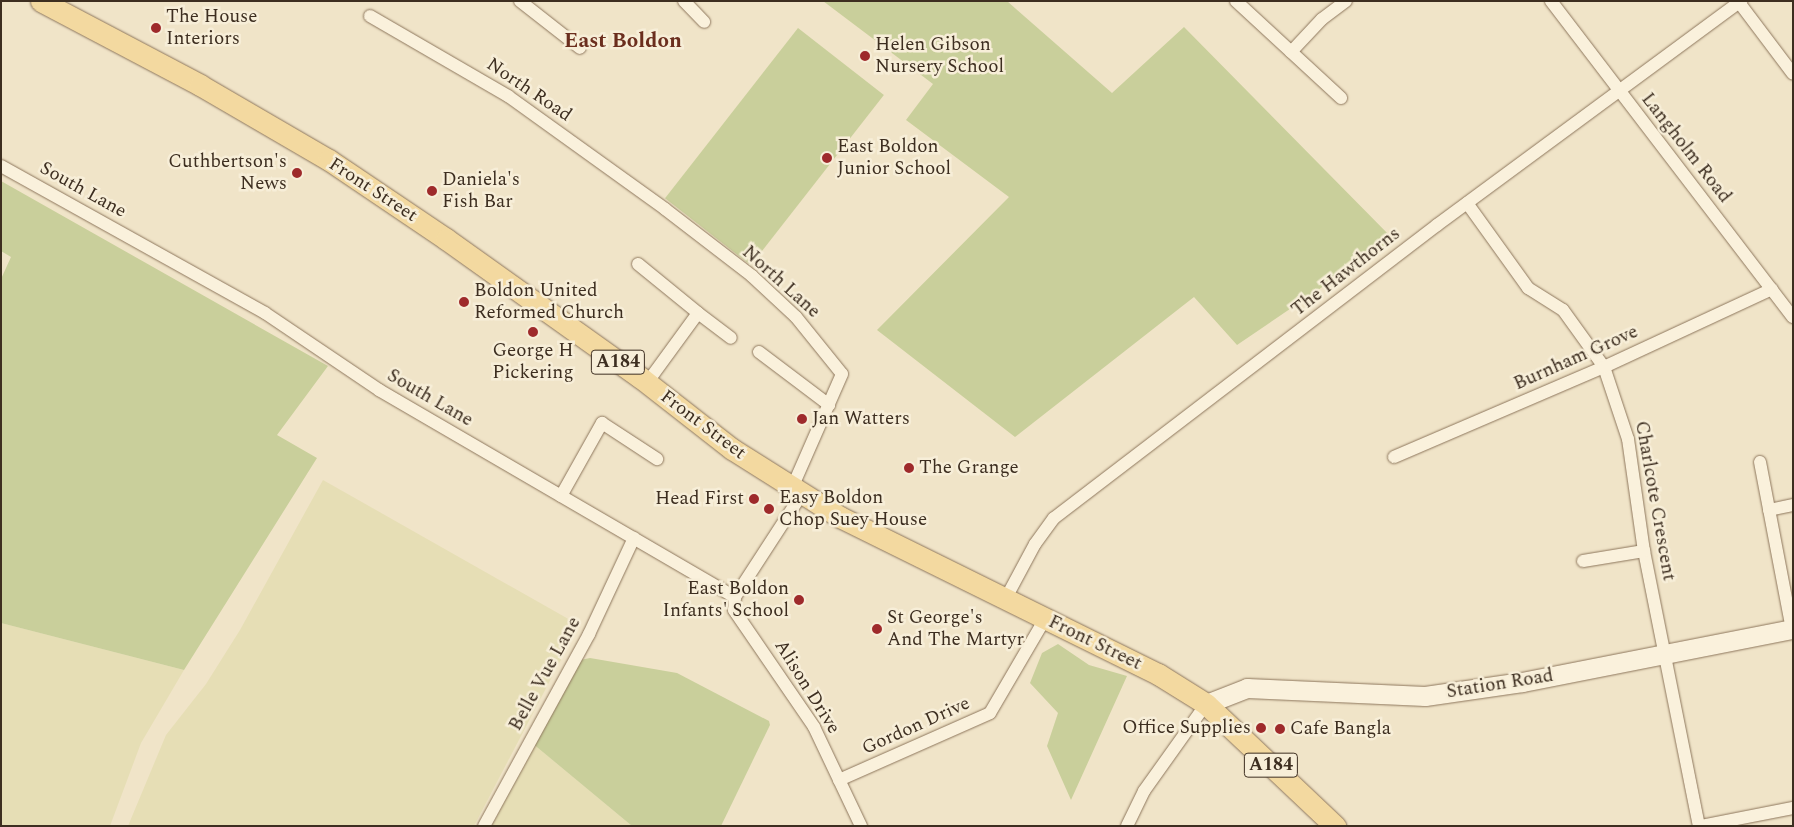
<!DOCTYPE html>
<html>
<head>
<meta charset="utf-8">
<style>
  body { margin:0 }
  #map { position:relative; width:1794px; height:827px; overflow:hidden; background:#f0e4c8; font-family:Spectral,serif }
  div>[style] { position:absolute }
  .farmland>* { inset:0; background:#e6deb5 }
  .green>* { inset:0; background:#c9cf9b; transform-origin:0 0 }
  .roads { filter:drop-shadow(0 0 1px #8d765c) drop-shadow(0 0 1px #8d765c) }
  .minor>* { height:12px; margin:-6px; padding:0 6px; transform-origin:6px; border-radius:6px; background:#faf1dc }
  .secondary>* { height:19px; margin:-9.5px; padding:0 9.5px; transform-origin:9.5px; border-radius:9.5px; background:#faf1dc }
  .primary>* { height:21px; margin:-10.5px; padding:0 10.5px; transform-origin:10.5px; border-radius:10.5px; background:#f3d9a0 }
  .dots>* { width:14px; height:14px; translate:-50% -50%; box-sizing:border-box; border:2px solid #f7eed8; border-radius:50% }
  span { translate:-50% -50%; white-space:nowrap; text-align:center; line-height:1.15; -webkit-text-stroke:5px #f7eed8; paint-order:stroke }
  .shield-label span { padding:1px 4px; background:#f7eed8; border:1px solid; border-radius:4px; -webkit-text-stroke-width:0 }
  .shield-label { font-size:18px; color:#3d2e20; font-weight:700 }
  .poi-label { font-size:19px; color:#3d2e20 }
  .left { translate:0 -50%; text-align:left }
  .right { translate:-100% -50%; text-align:right }
  .street-label { font-size:19px; color:#3d2e20 }
  .quarter-label { font-size:21px; color:#6b2e1e; font-weight:700 }
  .frame { position:absolute; inset:0; border:2px solid #3d2e20; pointer-events:none }
</style>
</head>
<body>
<div id="map">
  <div class="farmland">
    <i style="clip-path:polygon(323px 480px,579px 625px,474px 826px,128px 826px,166px 735px,206px 684px,240px 630px)"></i>
    <i style="clip-path:polygon(1px 623px,184px 670px,141px 743px,110px 826px,1px 826px)"></i>
    <i style="clip-path:polygon(532px 743px,632px 826px,492px 826px)"></i>
  </div>
  <div class="green">
    <i style="clip-path:polygon(823px 1px,1007px 1px,1112px 93px,1184px 27px,1393px 239px,1237px 345px,1194px 297px,1015px 437px,877px 330px,1009px 197px,906px 120px,933px 84px)"></i>
    <i style="left:798px;top:28px;width:109px;height:216px;rotate:38deg"></i>
    <i style="clip-path:polygon(1px 181px,328px 366px,277px 435px,317px 458px,184px 670px,1px 623px,1px 279px,11px 257px,1px 251px)"></i>
    <i style="clip-path:polygon(1058px 644px,1089px 665px,1127px 676px,1071px 800px,1047px 746px,1058px 713px,1030px 683px,1042px 653px)"></i>
    <i style="clip-path:polygon(590px 658px,677px 673px,769px 721px,770px 725px,721px 826px,632px 826px,532px 743px,580px 660px)"></i>
  </div>
  <div class="roads">
    <div class="minor">
      <i style="left:520px;top:1px;width:76px;rotate:38.1deg"></i>
      <i style="left:684px;top:1px;width:29px;rotate:46deg"></i>
      <i style="left:1236px;top:1px;width:143px;rotate:42.7deg"></i>
      <i style="left:1551px;top:1px;width:398px;rotate:52.6deg"></i>
      <i style="left:1738px;top:1px;width:91px;rotate:53deg"></i>
      <i style="left:370px;top:16px;width:160px;rotate:30.1deg"></i>
      <i style="left:508px;top:96px;width:193px;rotate:35.7deg"></i>
      <i style="left:665px;top:209px;width:110px;rotate:37.6deg"></i>
      <i style="left:752px;top:276px;width:60px;rotate:43deg"></i>
      <i style="left:796px;top:317px;width:73px;rotate:51.1deg"></i>
      <i style="left:842px;top:374px;width:124px;rotate:113.7deg"></i>
      <i style="left:1291px;top:52px;width:45px;rotate:-46.8deg"></i>
      <i style="left:1322px;top:19px;width:30px;rotate:-37deg"></i>
      <i style="left:1px;top:166px;width:302px;rotate:29.1deg"></i>
      <i style="left:265px;top:313px;width:138px;rotate:34deg"></i>
      <i style="left:379px;top:390px;width:412px;rotate:30.2deg"></i>
      <i style="left:1467px;top:203px;width:105px;rotate:54.3deg"></i>
      <i style="left:1528px;top:288px;width:41px;rotate:32.2deg"></i>
      <i style="left:1563px;top:310px;width:70px;rotate:54.3deg"></i>
      <i style="left:1604px;top:367px;width:76px;rotate:71.6deg"></i>
      <i style="left:1628px;top:439px;width:113px;rotate:81.9deg"></i>
      <i style="left:1644px;top:551px;width:280px;rotate:78.7deg"></i>
      <i style="left:638px;top:264px;width:77px;rotate:39.2deg"></i>
      <i style="left:698px;top:313px;width:87px;rotate:126.1deg"></i>
      <i style="left:698px;top:313px;width:41px;rotate:37.1deg"></i>
      <i style="left:759px;top:352px;width:88px;rotate:37.1deg"></i>
      <i style="left:1394px;top:457px;width:228px;rotate:-23.2deg"></i>
      <i style="left:1604px;top:367px;width:185px;rotate:-24.9deg"></i>
      <i style="left:1760px;top:462px;width:170px;rotate:79.2deg"></i>
      <i style="left:561px;top:496px;width:84px;rotate:-60.7deg"></i>
      <i style="left:602px;top:423px;width:66px;rotate:33.2deg"></i>
      <i style="left:1769px;top:510px;width:25px;rotate:-12deg"></i>
      <i style="left:1583px;top:561px;width:62px;rotate:-9.3deg"></i>
      <i style="left:735px;top:597px;width:13px;rotate:94deg"></i>
      <i style="left:734px;top:610px;width:142px;rotate:55.6deg"></i>
      <i style="left:814px;top:727px;width:110px;rotate:64.6deg"></i>
      <i style="left:735px;top:597px;width:123px;rotate:-57deg"></i>
      <i style="left:1006px;top:598px;width:61px;rotate:-61.8deg"></i>
      <i style="left:1035px;top:544px;width:32px;rotate:-54deg"></i>
      <i style="left:1054px;top:518px;width:482px;rotate:-37.4deg"></i>
      <i style="left:1437px;top:225px;width:378px;rotate:-36.4deg"></i>
      <i style="left:839px;top:780px;width:165px;rotate:-23.9deg"></i>
      <i style="left:990px;top:713px;width:109px;rotate:-59.7deg"></i>
      <i style="left:484px;top:826px;width:219px;rotate:-61.3deg"></i>
      <i style="left:589px;top:634px;width:106px;rotate:-64.9deg"></i>
      <i style="left:1127px;top:826px;width:39px;rotate:-64deg"></i>
      <i style="left:1144px;top:791px;width:107px;rotate:-54.5deg"></i>
      <i style="left:1701px;top:826px;width:94px;rotate:-11.1deg"></i>
    </div>
    <div class="secondary">
      <i style="left:1206px;top:704px;width:44px;rotate:-21.3deg"></i>
      <i style="left:1247px;top:688px;width:178px;rotate:2.6deg"></i>
      <i style="left:1425px;top:696px;width:98px;rotate:-8.2deg"></i>
      <i style="left:1522px;top:682px;width:276px;rotate:-11.1deg"></i>
    </div>
    <div class="primary">
      <i style="left:41px;top:1px;width:180px;rotate:27.8deg"></i>
      <i style="left:200px;top:85px;width:149px;rotate:30.2deg"></i>
      <i style="left:329px;top:160px;width:141px;rotate:34deg"></i>
      <i style="left:446px;top:239px;width:239px;rotate:35.5deg"></i>
      <i style="left:641px;top:378px;width:115px;rotate:38deg"></i>
      <i style="left:732px;top:449px;width:128px;rotate:32.2deg"></i>
      <i style="left:840px;top:517px;width:355px;rotate:26.3deg"></i>
      <i style="left:1158px;top:674px;width:57px;rotate:32deg"></i>
      <i style="left:1206px;top:704px;width:178px;rotate:43.4deg"></i>
    </div>
  </div>
  <div class="dots">
    <i style="left:156px;top:28px;background:#9e2a2b"></i>
    <i style="left:865px;top:56px;background:#9e2a2b"></i>
    <i style="left:827px;top:158px;background:#9e2a2b"></i>
    <i style="left:297px;top:173px;background:#9e2a2b"></i>
    <i style="left:432px;top:191px;background:#9e2a2b"></i>
    <i style="left:464px;top:302px;background:#9e2a2b"></i>
    <i style="left:533px;top:332px;background:#9e2a2b"></i>
    <i style="left:802px;top:419px;background:#9e2a2b"></i>
    <i style="left:909px;top:468px;background:#9e2a2b"></i>
    <i style="left:754px;top:499px;background:#9e2a2b"></i>
    <i style="left:769px;top:509px;background:#9e2a2b"></i>
    <i style="left:799px;top:600px;background:#9e2a2b"></i>
    <i style="left:877px;top:629px;background:#9e2a2b"></i>
    <i style="left:1261px;top:728px;background:#9e2a2b"></i>
    <i style="left:1280px;top:729px;background:#9e2a2b"></i>
  </div>
  <div class="shield-label">
    <span style="left:618px;top:362px">A184</span>
    <span style="left:1271px;top:765px">A184</span>
  </div>
  <div class="poi-label">
    <span class="left" style="left:166px;top:28px">The House<br>Interiors</span>
    <span class="left" style="left:875px;top:56px">Helen Gibson<br>Nursery School</span>
    <span class="left" style="left:837px;top:158px">East Boldon<br>Junior School</span>
    <span class="right" style="left:287px;top:173px">Cuthbertson's<br>News</span>
    <span class="left" style="left:442px;top:191px">Daniela's<br>Fish Bar</span>
    <span class="left" style="left:474px;top:302px">Boldon United<br>Reformed Church</span>
    <span style="left:533px;top:362px">George H<br>Pickering</span>
    <span class="left" style="left:812px;top:419px">Jan Watters</span>
    <span class="left" style="left:919px;top:468px">The Grange</span>
    <span class="left" style="left:779px;top:509px">Easy Boldon<br>Chop Suey House</span>
    <span class="right" style="left:744px;top:499px">Head First</span>
    <span class="right" style="left:789px;top:600px">East Boldon<br>Infants' School</span>
    <span class="left" style="left:887px;top:629px">St George's<br>And The Martyr</span>
    <span class="right" style="left:1251px;top:728px">Office Supplies</span>
    <span class="left" style="left:1290px;top:729px">Cafe Bangla</span>
  </div>
  <div class="street-label">
    <span style="left:529px;top:90px;rotate:34deg">North Road</span>
    <span style="left:1686px;top:148px;rotate:52deg">Langholm Road</span>
    <span style="left:83px;top:190px;rotate:29deg">South Lane</span>
    <span style="left:373px;top:190px;rotate:33deg">Front Street</span>
    <span style="left:1346px;top:272px;rotate:-38deg">The Hawthorns</span>
    <span style="left:781px;top:282px;rotate:42deg">North Lane</span>
    <span style="left:1576px;top:358px;rotate:-24deg">Burnham Grove</span>
    <span style="left:430px;top:398px;rotate:30deg">South Lane</span>
    <span style="left:703px;top:425px;rotate:37deg">Front Street</span>
    <span style="left:1655px;top:501px;rotate:80deg">Charlcote Crescent</span>
    <span style="left:1095px;top:643px;rotate:26deg">Front Street</span>
    <span style="left:545px;top:674px;rotate:-61deg">Belle Vue Lane</span>
    <span style="left:1500px;top:684px;rotate:-9deg">Station Road</span>
    <span style="left:807px;top:687px;rotate:58deg">Alison Drive</span>
    <span style="left:916px;top:726px;rotate:-24deg">Gordon Drive</span>
  </div>
  <div class="quarter-label">
    <span style="left:623px;top:41px">East Boldon</span>
  </div>
  <div class="frame"></div>
</div>
</body>
</html>
